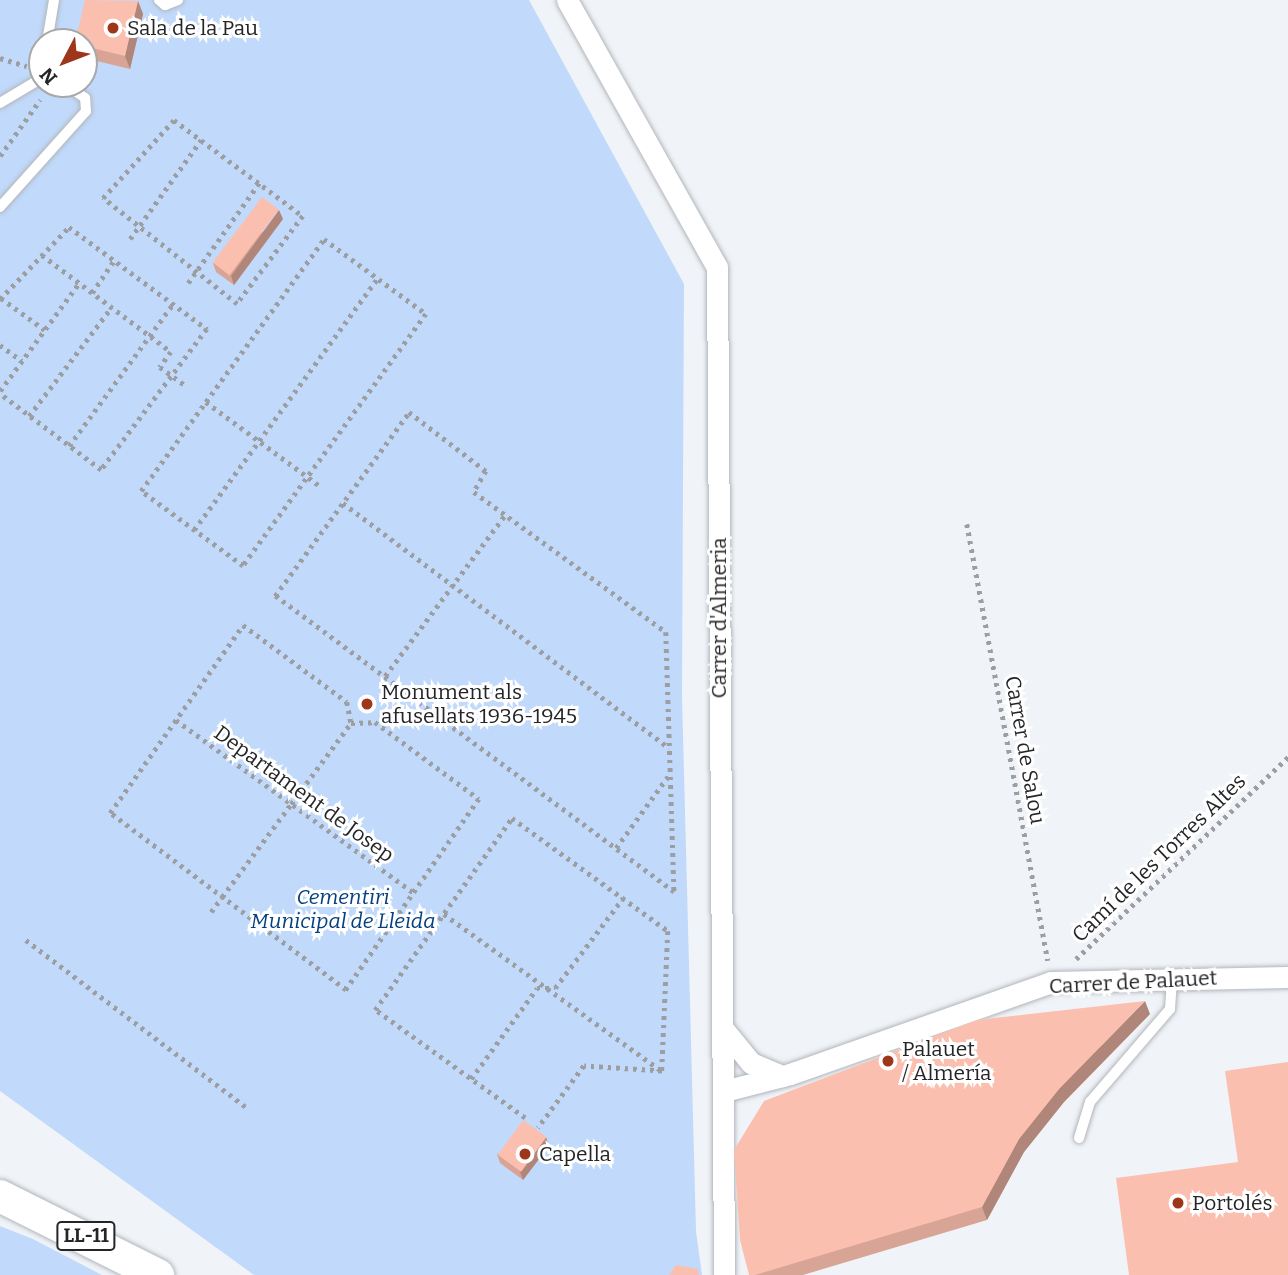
<!DOCTYPE html>
<html>
<head>
<meta charset="utf-8">
<style>
  body { margin:0 }
  #map { position:relative; width:1288px; height:1275px; overflow:hidden; background:#f0f4f9; font-family:Bitter,serif }
  div>[style] { position:absolute }
  .green>* { inset:0; background:#c1dafb }
  .path>* { height:4.5px; margin-top:-2.25px; transform-origin:0; background:repeating-linear-gradient(90deg,#9c9ea2 0 3.5px,transparent 0 8.5px) }
  .roads { filter:drop-shadow(0 0 2px #b2b6bb) drop-shadow(0 0 2px #b2b6bb) }
  .service>* { height:10px; margin:-5px; padding:0 5px; transform-origin:5px; border-radius:5px; background:#fff }
  .minor>* { height:21px; margin:-10.5px; padding:0 10.5px; transform-origin:10.5px; border-radius:10.5px; background:#fff }
  .primary>* { height:32px; margin:-16px; padding:0 16px; transform-origin:16px; border-radius:16px; background:#fff }
  .wall>* { inset:0; background:#d8a496 }
  .shaded-wall>* { inset:0; background:#b0867a }
  .building>* { inset:0; background:#fbbfaf; transform-origin:0 0 }
  .dots>* { width:19px; height:19px; translate:-50% -50%; box-sizing:border-box; border:4px solid #fff; border-radius:50% }
  span { translate:-50% -50%; white-space:nowrap; text-align:center; line-height:1.15; -webkit-text-stroke:6px #fff; paint-order:stroke }
  .shield-label span { padding:2px 5px; background:#fff; border:2px solid; border-radius:5px; -webkit-text-stroke-width:0 }
  .shield-label { font-size:19px; color:#242527; font-weight:700 }
  .poi-label { font-size:21px; color:#242527 }
  .left { translate:0 -50%; text-align:left }
  .street-label { font-size:21px; color:#242527 }
  .park-label { font-size:21px; color:#053f7f; font-style:italic }
  .north { position:absolute; left:28px; top:28px; width:70px; height:70px; box-sizing:border-box; background:#fff; border:2px solid #a7a8a9; border-radius:50%; rotate:228deg; font-size:19px; font-weight:700; line-height:28px; text-align:center; color:#242527 }
  .north::after { content:''; display:block; margin:auto; width:24px; height:32px; background:#9e361a; clip-path:polygon(50% 0,100% 100%,50% 72%,0 100%) }
</style>
</head>
<body>
<div id="map">
  <div class="green">
    <i style="clip-path:polygon(evenodd,0 0,529px 0,684px 284px,682px 696px,696px 1231px,702px 1275px,254px 1275px,0 1091px,0 0,42px 42px,84px 42px,84px 84px,42px 84px,42px 42px)"></i>
    <i style="clip-path:polygon(0 1226px,33px 1239px,102px 1275px,0 1275px)"></i>
  </div>
  <div class="path">
    <i style="left:0;top:58px;width:28px;rotate:17deg"></i>
    <i style="left:174px;top:120px;width:161px;rotate:36.7deg"></i>
    <i style="left:303px;top:216px;width:110px;rotate:126.9deg"></i>
    <i style="left:237px;top:304px;width:171px;rotate:-141.7deg"></i>
    <i style="left:103px;top:198px;width:105px;rotate:-47.7deg"></i>
    <i style="left:0;top:156px;width:69px;rotate:-54.5deg"></i>
    <i style="left:130px;top:239px;width:122px;rotate:-54.4deg"></i>
    <i style="left:324px;top:239px;width:127px;rotate:36.3deg"></i>
    <i style="left:426px;top:314px;width:311px;rotate:126deg"></i>
    <i style="left:243px;top:566px;width:127px;rotate:-143.7deg"></i>
    <i style="left:141px;top:491px;width:311px;rotate:-54deg"></i>
    <i style="left:42px;top:255px;width:161px;rotate:36.9deg"></i>
    <i style="left:171px;top:352px;width:19px;rotate:126deg"></i>
    <i style="left:160px;top:367px;width:32px;rotate:36deg"></i>
    <i style="left:188px;top:283px;width:123px;rotate:-54.6deg"></i>
    <i style="left:92px;top:293px;width:40px;rotate:-56deg"></i>
    <i style="left:1px;top:298px;width:54px;rotate:36deg"></i>
    <i style="left:0;top:299px;width:100px;rotate:-46.2deg"></i>
    <i style="left:69px;top:227px;width:172px;rotate:36.5deg"></i>
    <i style="left:207px;top:329px;width:176px;rotate:126.9deg"></i>
    <i style="left:101px;top:470px;width:126px;rotate:-143deg"></i>
    <i style="left:0;top:345px;width:27px;rotate:36deg"></i>
    <i style="left:0;top:391px;width:134px;rotate:-53.8deg"></i>
    <i style="left:206px;top:402px;width:142px;rotate:36.4deg"></i>
    <i style="left:409px;top:412px;width:97px;rotate:37.5deg"></i>
    <i style="left:486px;top:471px;width:24px;rotate:120deg"></i>
    <i style="left:474px;top:492px;width:238px;rotate:36.1deg"></i>
    <i style="left:666px;top:632px;width:260px;rotate:88.2deg"></i>
    <i style="left:674px;top:892px;width:497px;rotate:-143.4deg"></i>
    <i style="left:275px;top:596px;width:228px;rotate:-53.9deg"></i>
    <i style="left:29px;top:416px;width:136px;rotate:-52.8deg"></i>
    <i style="left:69px;top:446px;width:176px;rotate:-53.8deg"></i>
    <i style="left:343px;top:503px;width:408px;rotate:36.9deg"></i>
    <i style="left:967px;top:524px;width:444px;rotate:79.5deg"></i>
    <i style="left:194px;top:530px;width:312px;rotate:-53.9deg"></i>
    <i style="left:385px;top:676px;width:201px;rotate:-53.3deg"></i>
    <i style="left:176px;top:720px;width:294px;rotate:36deg"></i>
    <i style="left:616px;top:848px;width:90px;rotate:-54deg"></i>
    <i style="left:211px;top:912px;width:19px;rotate:-54deg"></i>
    <i style="left:222px;top:897px;width:116px;rotate:-53.4deg"></i>
    <i style="left:291px;top:804px;width:101px;rotate:-53.5deg"></i>
    <i style="left:351px;top:723px;width:24px;rotate:-2deg"></i>
    <i style="left:375px;top:722px;width:129px;rotate:36.5deg"></i>
    <i style="left:479px;top:799px;width:233px;rotate:124.9deg"></i>
    <i style="left:346px;top:990px;width:295px;rotate:-143.1deg"></i>
    <i style="left:110px;top:813px;width:230px;rotate:-54.7deg"></i>
    <i style="left:243px;top:625px;width:129px;rotate:36.5deg"></i>
    <i style="left:347px;top:702px;width:21px;rotate:79deg"></i>
    <i style="left:444px;top:914px;width:269px;rotate:35.8deg"></i>
    <i style="left:26px;top:940px;width:280px;rotate:37.2deg"></i>
    <i style="left:1076px;top:959px;width:293px;rotate:-43.6deg"></i>
    <i style="left:471px;top:1079px;width:112px;rotate:-54deg"></i>
    <i style="left:537px;top:988px;width:18px"></i>
    <i style="left:555px;top:988px;width:113px;rotate:-52.9deg"></i>
    <i style="left:525px;top:1118px;width:185px;rotate:-144.2deg"></i>
    <i style="left:375px;top:1010px;width:236px;rotate:-54.5deg"></i>
    <i style="left:512px;top:818px;width:193px;rotate:35.9deg"></i>
    <i style="left:668px;top:931px;width:140px;rotate:92.5deg"></i>
    <i style="left:662px;top:1071px;width:78px;rotate:-176.3deg"></i>
    <i style="left:584px;top:1066px;width:77px;rotate:126.6deg"></i>
  </div>
  <div class="roads">
    <div class="service">
      <i style="left:159px;top:0;width:8px;rotate:40deg"></i>
      <i style="left:165px;top:5px;width:14px;rotate:-21deg"></i>
      <i style="left:47px;top:42px;width:43px;rotate:-80.5deg"></i>
      <i style="left:0;top:103px;width:49px;rotate:-30.8deg"></i>
      <i style="left:0;top:207px;width:129px;rotate:-48.1deg"></i>
      <i style="left:86px;top:111px;width:13px;rotate:-94deg"></i>
      <i style="left:85px;top:98px;width:24px;rotate:-145deg"></i>
      <i style="left:1079px;top:1138px;width:38px;rotate:-73deg"></i>
      <i style="left:1090px;top:1102px;width:123px;rotate:-49.3deg"></i>
      <i style="left:1170px;top:1009px;width:31px;rotate:-86deg"></i>
    </div>
    <div class="minor">
      <i style="left:567px;top:0;width:306px;rotate:60.7deg"></i>
      <i style="left:717px;top:267px;width:1008px;rotate:89.6deg"></i>
      <i style="left:724px;top:1030px;width:43px;rotate:50.7deg"></i>
      <i style="left:751px;top:1063px;width:34px;rotate:23deg"></i>
      <i style="left:724px;top:1091px;width:68px;rotate:-14.4deg"></i>
      <i style="left:790px;top:1074px;width:277px;rotate:-19.4deg"></i>
      <i style="left:1051px;top:982px;width:237px;rotate:-1.2deg"></i>
    </div>
    <div class="primary">
      <i style="left:0;top:1196px;width:177px;rotate:26.6deg"></i>
    </div>
  </div>
  <div class="wall">
    <i style="clip-path:polygon(138px 1px,143px 14px,130px 69px,84px 58px,84px 42px)"></i>
    <i style="clip-path:polygon(283px 219px,234px 285px,216px 272px,213px 263px)"></i>
    <i style="clip-path:polygon(1150px 1014px,1064px 1102px,1024px 1152px,987px 1220px,803px 1275px,749px 1275px)"></i>
    <i style="clip-path:polygon(549px 1146px,523px 1180px,500px 1163px,497px 1154px)"></i>
  </div>
  <div class="shaded-wall">
    <i style="clip-path:polygon(138px 1px,143px 14px,130px 69px,125px 56px)"></i>
    <i style="clip-path:polygon(279px 210px,283px 219px,234px 285px,231px 276px)"></i>
    <i style="clip-path:polygon(1145px 1001px,1150px 1014px,1064px 1102px,1024px 1152px,987px 1220px,982px 1207px,1019px 1139px,1059px 1089px)"></i>
    <i style="clip-path:polygon(546px 1137px,549px 1146px,523px 1180px,520px 1172px)"></i>
  </div>
  <div class="building">
    <i style="clip-path:polygon(85px 0,138px 1px,125px 56px,84px 46px,84px 42px,75px 42px)"></i>
    <i style="left:262px;top:197px;width:21px;height:82px;rotate:37deg"></i>
    <i style="clip-path:polygon(1145px 1001px,1059px 1089px,1019px 1139px,982px 1207px,755px 1275px,749px 1275px,740px 1240px,734px 1150px,764px 1101px,977px 1020px)"></i>
    <i style="clip-path:polygon(1288px 1062px,1288px 1275px,1129px 1275px,1116px 1178px,1238px 1162px,1225px 1071px)"></i>
    <i style="left:523px;top:1120px;width:29px;height:43px;rotate:36deg"></i>
    <i style="clip-path:polygon(676px 1265px,698px 1269px,699px 1275px,669px 1275px)"></i>
  </div>
  <div class="dots">
    <i style="left:113px;top:28px;background:#9e361a"></i>
    <i style="left:367px;top:704px;background:#9e361a"></i>
    <i style="left:888px;top:1061px;background:#9e361a"></i>
    <i style="left:525px;top:1154px;background:#9e361a"></i>
    <i style="left:1178px;top:1203px;background:#9e361a"></i>
  </div>
  <div class="shield-label">
    <span style="left:86px;top:1236px">LL-11</span>
  </div>
  <div class="poi-label">
    <span class="left" style="left:127px;top:28px">Sala de la Pau</span>
    <span class="left" style="left:381px;top:704px">Monument als<br>afusellats 1936-1945</span>
    <span class="left" style="left:902px;top:1061px">Palauet<br>/ Almería</span>
    <span class="left" style="left:539px;top:1154px">Capella</span>
    <span class="left" style="left:1192px;top:1203px">Portolés</span>
  </div>
  <div class="street-label">
    <span style="left:719px;top:618px;rotate:-90deg">Carrer d'Almeria</span>
    <span style="left:1025px;top:750px;rotate:80deg">Carrer de Salou</span>
    <span style="left:304px;top:794px;rotate:36deg">Departament de Josep</span>
    <span style="left:1159px;top:858px;rotate:-44deg">Camí de les Torres Altes</span>
    <span style="left:1133px;top:982px;rotate:-3deg">Carrer de Palauet</span>
  </div>
  <div class="park-label">
    <span style="left:343px;top:909px">Cementiri<br>Municipal de Lleida</span>
  </div>
  <div class="north">N</div>
</div>
</body>
</html>
